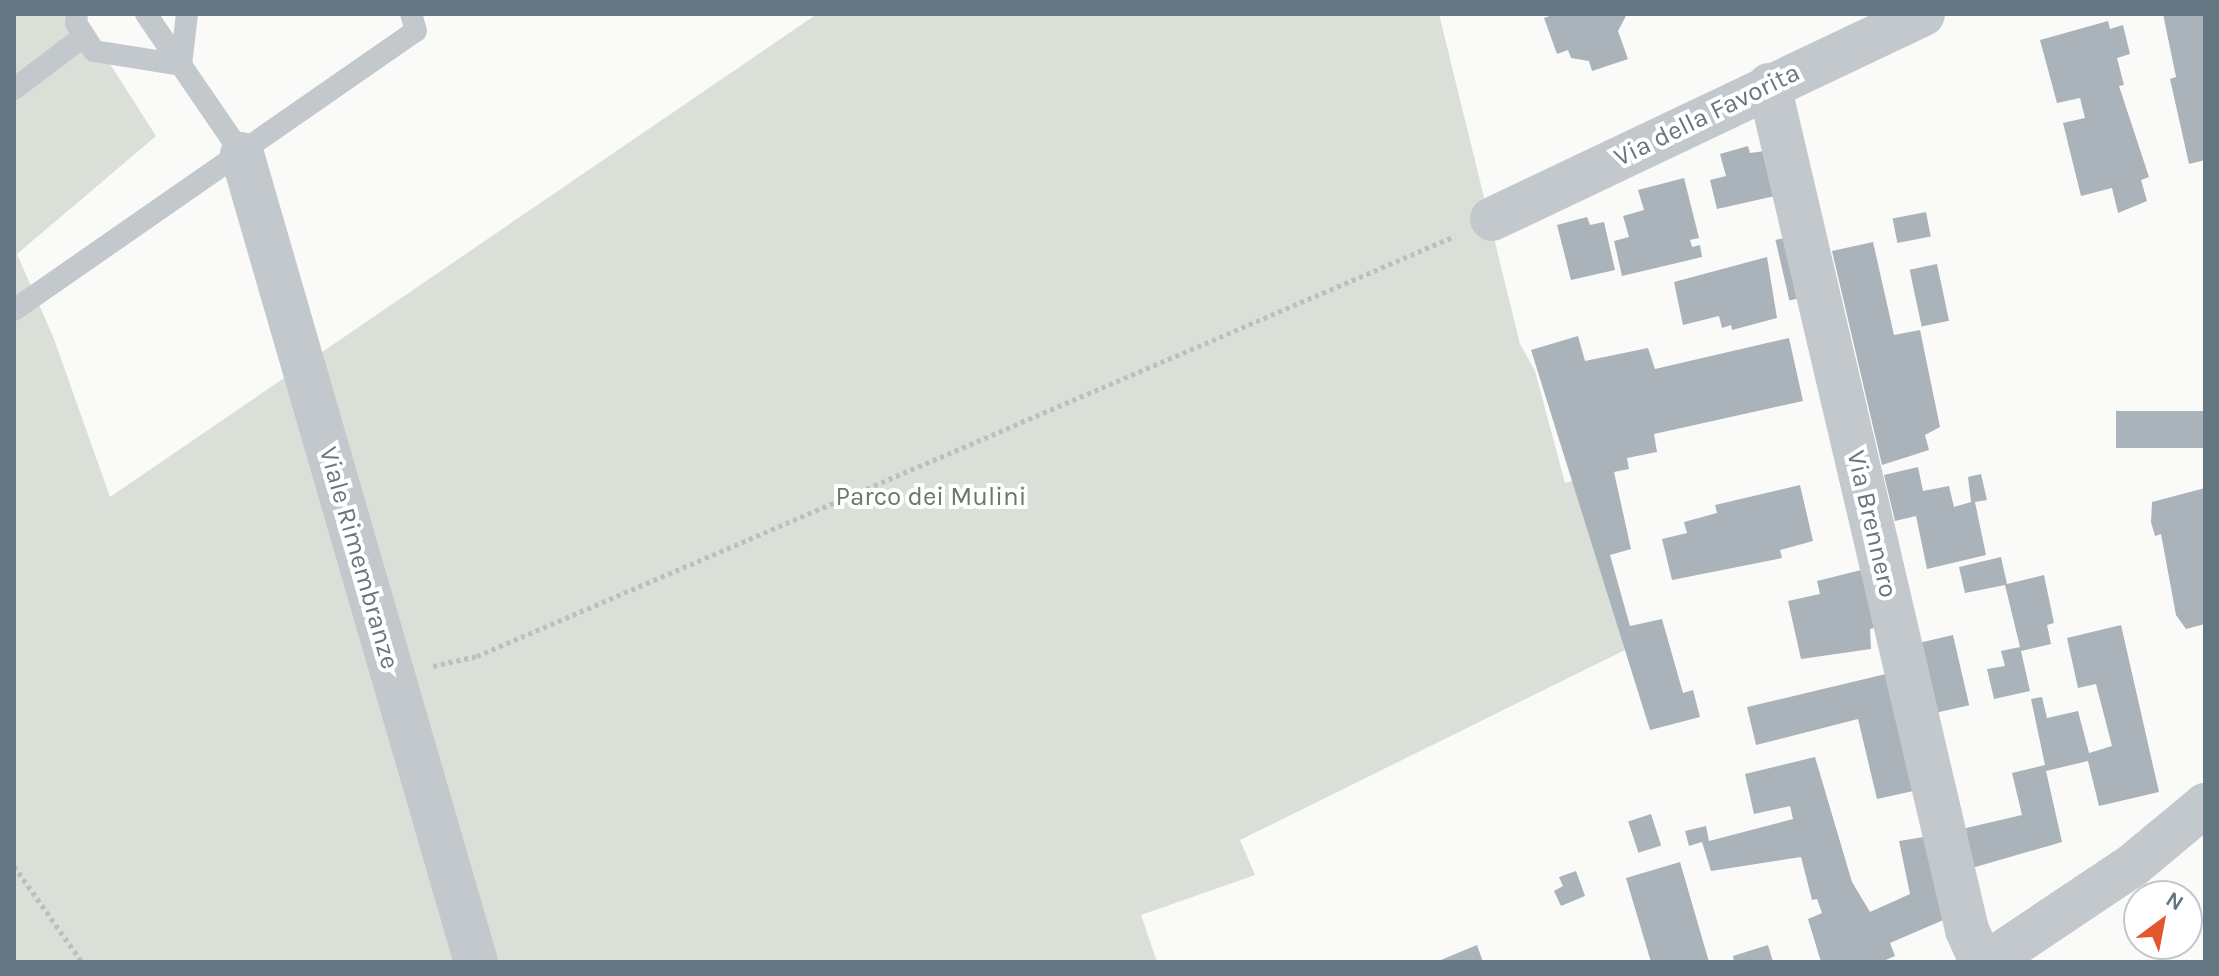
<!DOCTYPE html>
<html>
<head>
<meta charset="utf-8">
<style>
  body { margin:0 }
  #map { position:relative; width:2219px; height:976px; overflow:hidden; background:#fafaf8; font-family:Karla,sans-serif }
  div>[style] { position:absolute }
  .green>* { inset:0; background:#dadfd7 }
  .building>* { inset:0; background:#aab3b9; transform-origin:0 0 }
  .path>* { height:5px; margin-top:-2.5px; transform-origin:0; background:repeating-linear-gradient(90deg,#bbbfc2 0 4px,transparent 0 8px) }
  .service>* { height:22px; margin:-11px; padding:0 11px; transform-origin:11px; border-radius:11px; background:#c3c8cc }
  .minor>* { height:44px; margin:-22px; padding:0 22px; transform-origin:22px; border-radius:22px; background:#c3c8cc }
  span { translate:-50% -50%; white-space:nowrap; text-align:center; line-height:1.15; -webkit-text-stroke:8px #fff; paint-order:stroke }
  .street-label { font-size:26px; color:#657683 }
  .park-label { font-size:26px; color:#687a64 }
  .frame { position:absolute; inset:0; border:16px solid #657683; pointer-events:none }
  .north { position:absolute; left:2123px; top:880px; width:80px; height:80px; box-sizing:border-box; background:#fff; border:2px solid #c1c8cd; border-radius:50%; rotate:32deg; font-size:22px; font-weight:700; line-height:32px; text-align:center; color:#657683 }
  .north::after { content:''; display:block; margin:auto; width:28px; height:36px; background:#e4572e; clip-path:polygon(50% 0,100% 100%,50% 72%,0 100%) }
</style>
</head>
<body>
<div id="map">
  <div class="green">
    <i style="clip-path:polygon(14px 14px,78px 14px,156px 136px,17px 254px,54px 339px,110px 497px,817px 14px,1439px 14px,1520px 344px,1535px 371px,1565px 483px,1576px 480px,1625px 650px,1240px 840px,1255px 875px,1141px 915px,1157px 962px,14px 962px)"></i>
  </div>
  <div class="building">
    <i style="clip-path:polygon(1555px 14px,1627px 14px,1618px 31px,1628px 59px,1592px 71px,1589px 61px,1571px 58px,1568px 50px,1557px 54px,1544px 18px)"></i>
    <i style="clip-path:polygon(2163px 14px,2205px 14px,2205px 160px,2189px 164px,2170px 79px,2176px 77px)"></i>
    <i style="clip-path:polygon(2108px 21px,2110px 29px,2123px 25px,2130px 54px,2117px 58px,2124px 85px,2119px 86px,2149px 177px,2141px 180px,2147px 201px,2118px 213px,2112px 188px,2081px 196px,2063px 123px,2085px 118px,2080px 98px,2057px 103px,2040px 40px)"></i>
    <i style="clip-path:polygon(1748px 146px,1750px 153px,1765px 151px,1775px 196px,1717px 209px,1710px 180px,1726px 176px,1720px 154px)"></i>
    <i style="clip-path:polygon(1684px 178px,1699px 238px,1690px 240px,1692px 247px,1700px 245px,1702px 257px,1622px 276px,1614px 241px,1629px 237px,1623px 216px,1644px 210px,1638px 190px)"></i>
    <i style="left:1926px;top:212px;width:25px;height:34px;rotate:79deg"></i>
    <i style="clip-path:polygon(1587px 217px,1590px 225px,1604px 222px,1615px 270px,1571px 280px,1557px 225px)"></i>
    <i style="left:1793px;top:236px;width:62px;height:18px;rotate:77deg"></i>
    <i style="clip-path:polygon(1873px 242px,1894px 335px,1920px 330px,1940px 427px,1925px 435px,1929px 450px,1882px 465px,1832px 251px)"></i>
    <i style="clip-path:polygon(1767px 257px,1777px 318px,1732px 330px,1731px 325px,1722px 328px,1719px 316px,1683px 325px,1674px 282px)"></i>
    <i style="left:1937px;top:264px;width:58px;height:28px;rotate:78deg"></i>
    <i style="clip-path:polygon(1578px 336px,1585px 361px,1648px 348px,1655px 369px,1789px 338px,1803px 401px,1654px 434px,1657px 452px,1627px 458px,1629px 469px,1614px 472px,1631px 549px,1610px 555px,1630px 626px,1662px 619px,1683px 693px,1693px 690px,1700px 717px,1650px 730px,1531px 350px)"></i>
    <i style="left:2205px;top:411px;width:37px;height:89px;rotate:90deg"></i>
    <i style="clip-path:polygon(1918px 467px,1923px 491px,1949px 486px,1954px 507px,1971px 502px,1968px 477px,1981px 474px,1987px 500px,1975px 502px,1986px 555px,1927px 569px,1916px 516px,1895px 521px,1884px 475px)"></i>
    <i style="clip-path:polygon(1800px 485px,1813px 541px,1780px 550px,1782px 558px,1672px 580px,1662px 539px,1687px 533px,1684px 522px,1717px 513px,1715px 505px)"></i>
    <i style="clip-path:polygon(2205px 488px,2205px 624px,2186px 629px,2176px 615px,2161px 534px,2155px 536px,2151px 522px,2152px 502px)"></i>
    <i style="clip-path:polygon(2001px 557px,2007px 584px,2044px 575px,2054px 623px,2047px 625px,2051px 644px,2021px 651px,2030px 691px,1994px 699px,1987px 669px,2005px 666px,2001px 651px,2020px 647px,2005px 585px,1965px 593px,1959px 567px)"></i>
    <i style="clip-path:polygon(1869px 568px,1881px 626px,1870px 629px,1871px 649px,1801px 659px,1788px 601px,1820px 594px,1817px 581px)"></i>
    <i style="clip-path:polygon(2121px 625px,2159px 792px,2099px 806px,2088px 761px,2046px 771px,2062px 842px,1972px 868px,1966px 828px,2022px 815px,2012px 773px,2045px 765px,2031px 699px,2042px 697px,2047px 718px,2078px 711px,2089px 753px,2112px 746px,2096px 684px,2078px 688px,2067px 638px)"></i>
    <i style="left:1953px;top:635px;width:72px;height:32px;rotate:77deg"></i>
    <i style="clip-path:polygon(1890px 673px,1918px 790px,1877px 799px,1858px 719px,1756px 745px,1747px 707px)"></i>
    <i style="clip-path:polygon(1815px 757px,1852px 882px,1870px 912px,1910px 894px,1899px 841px,1930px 836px,1948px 918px,1890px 943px,1895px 956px,1881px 962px,1821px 962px,1808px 919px,1822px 913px,1817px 899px,1812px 900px,1801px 857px,1711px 871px,1702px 842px,1689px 846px,1685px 831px,1706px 826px,1709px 841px,1793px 819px,1790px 806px,1754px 814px,1745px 774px)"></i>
    <i style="left:1651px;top:814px;width:33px;height:24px;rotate:72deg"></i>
    <i style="clip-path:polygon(1680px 862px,1709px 962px,1651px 962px,1626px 878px)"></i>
    <i style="clip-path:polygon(1576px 871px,1585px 896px,1561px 906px,1554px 891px,1563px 886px,1559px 877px)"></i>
    <i style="clip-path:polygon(1477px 945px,1483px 962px,1436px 962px)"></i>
    <i style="clip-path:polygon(1768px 945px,1773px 962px,1734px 962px,1733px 956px)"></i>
  </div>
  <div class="path">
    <i style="left:433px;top:666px;width:45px;rotate:-12.8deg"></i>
    <i style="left:477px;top:656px;width:1064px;rotate:-23.24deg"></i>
    <i style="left:14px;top:866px;width:118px;rotate:54.7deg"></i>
  </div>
  <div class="service">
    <i style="left:77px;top:14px;width:9px;rotate:96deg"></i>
    <i style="left:76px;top:23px;width:33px;rotate:57deg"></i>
    <i style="left:94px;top:51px;width:88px;rotate:9.1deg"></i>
    <i style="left:181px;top:65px;width:51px;rotate:-83.3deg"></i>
    <i style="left:146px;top:14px;width:170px;rotate:55.6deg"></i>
    <i style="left:14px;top:89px;width:88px;rotate:-37.1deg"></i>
    <i style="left:14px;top:310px;width:489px;rotate:-34.8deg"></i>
    <i style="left:416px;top:31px;width:18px;rotate:-106deg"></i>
  </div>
  <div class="minor">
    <i style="left:1769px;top:85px;width:868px;rotate:76.81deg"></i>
    <i style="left:1967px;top:930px;width:35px;rotate:66deg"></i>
    <i style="left:242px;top:154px;width:841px;rotate:73.85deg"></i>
    <i style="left:1492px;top:219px;width:477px;rotate:-25.4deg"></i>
    <i style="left:1988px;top:962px;width:174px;rotate:-33.8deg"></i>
    <i style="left:2133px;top:865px;width:94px;rotate:-39.8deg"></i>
  </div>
  <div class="street-label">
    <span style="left:1707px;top:115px;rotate:-26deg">Via della Favorita</span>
    <span style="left:1872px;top:524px;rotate:77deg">Via Brennero</span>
    <span style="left:359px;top:558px;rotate:74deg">Viale Rimembranze</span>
  </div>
  <div class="park-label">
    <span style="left:931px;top:497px">Parco dei Mulini</span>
  </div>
  <div class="frame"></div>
  <div class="north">N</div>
</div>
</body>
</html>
